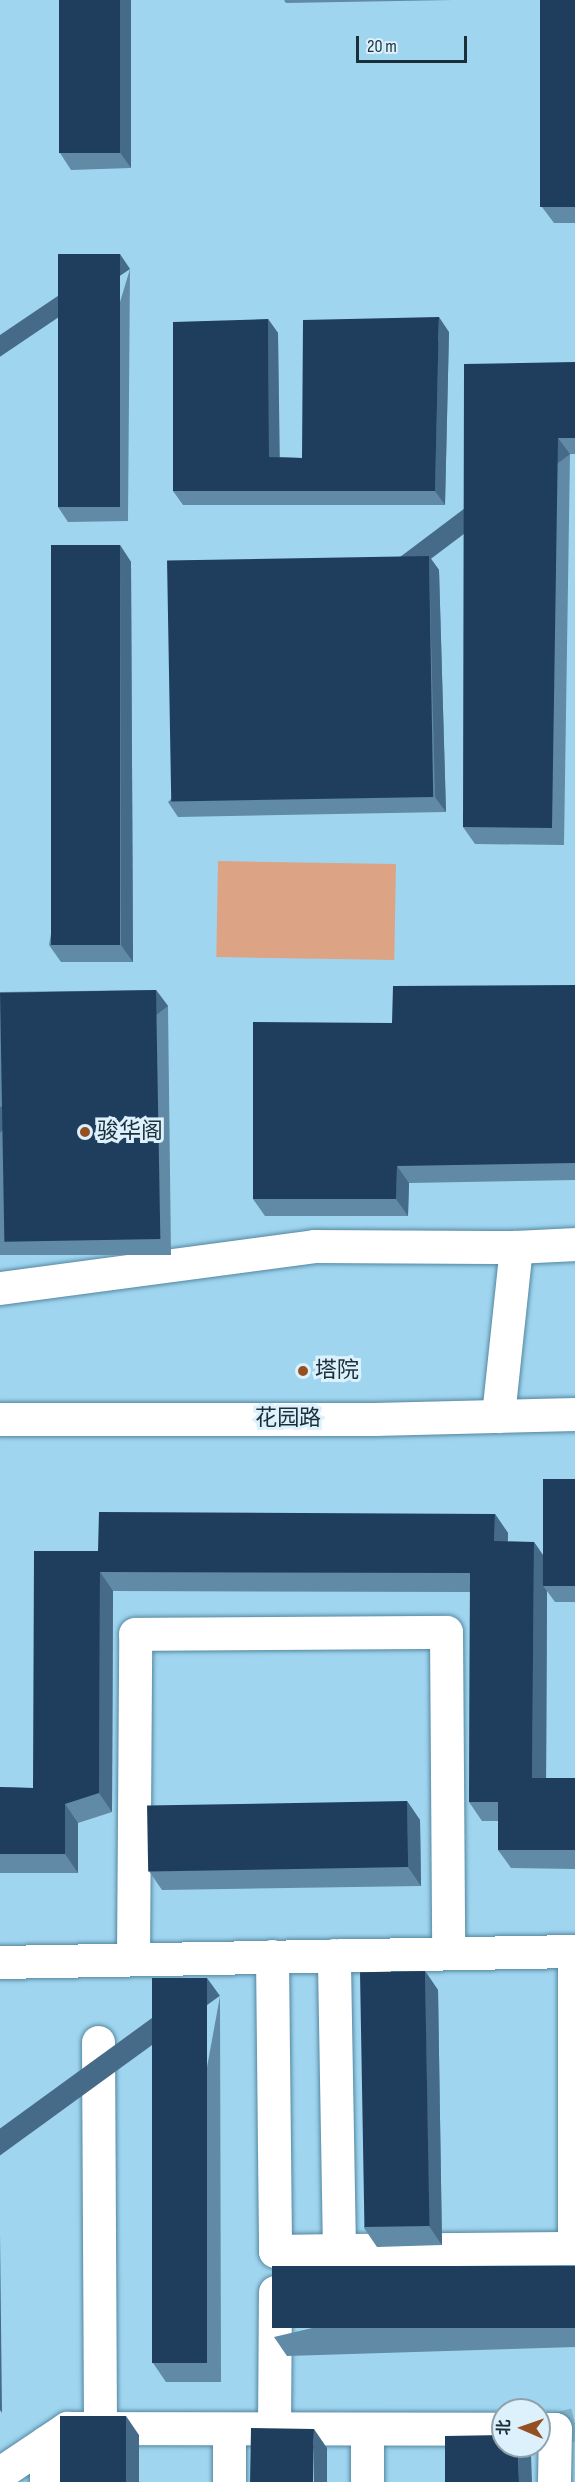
<!DOCTYPE html>
<html>
<head>
<meta charset="utf-8">
<style>
  body { margin:0 }
  #map { position:relative; width:575px; height:2482px; overflow:hidden; background:#a0d5f0; font-family:"Sofia Sans Condensed","Noto Sans SC",sans-serif }
  div>[style] { position:absolute }
  .green>* { inset:0; background:#dca484; transform-origin:0 0 }
  .minor-tunnel>* { height:33px; margin-top:-16.5px; transform-origin:0; background:repeating-linear-gradient(90deg,#85b4cb 0 33px,transparent 0 49px) }
  .roads { filter:drop-shadow(0 0 2px #54879f) drop-shadow(0 0 2px #54879f) }
  .minor>* { height:33px; margin:-16.5px; padding:0 16.5px; transform-origin:16.5px; border-radius:16.5px; background:#fff }
  .wall>* { inset:0; background:#608aa6 }
  .shaded-wall>* { inset:0; background:#466b89; transform-origin:0 0 }
  .building>* { inset:0; background:#1f3e5d; transform-origin:0 0 }
  .dots>* { width:16px; height:16px; translate:-50% -50%; box-sizing:border-box; border:3px solid #dcf1fc; border-radius:50% }
  span { translate:-50% -50%; white-space:nowrap; text-align:center; line-height:1.15; -webkit-text-stroke:6px #dcf1fc; paint-order:stroke }
  .poi-label { font-size:22px; color:#192f39 }
  .left { translate:0 -50%; text-align:left }
  .street-label { font-size:22px; color:#192f39 }
  .north { position:absolute; left:491px; top:2398px; width:60px; height:60px; box-sizing:border-box; background:#dcf1fc; border:2px solid #8ea3ae; border-radius:50%; rotate:272deg; font-size:16px; font-weight:700; line-height:24px; text-align:center; color:#192f39 }
  .north::after { content:''; display:block; margin:auto; width:21px; height:27px; background:#944f23; clip-path:polygon(50% 0,100% 100%,50% 72%,0 100%) }
  .scale { position:absolute; left:356px; top:36px; width:111px; height:27px; box-sizing:border-box; border:3px solid #192f39; border-top:0; padding-left:8px; font-size:18px; line-height:21px; white-space:nowrap; color:#192f39; -webkit-text-stroke:4px #dcf1fc; paint-order:stroke }
</style>
</head>
<body>
<div id="map">
  <div class="green">
    <i style="left:218px;top:861px;width:178px;height:96px;rotate:1deg"></i>
  </div>
  <div class="minor-tunnel">
    <i style="left:555px;top:2429px;width:21px;rotate:-14deg"></i>
  </div>
  <div class="roads">
    <div class="minor">
      <i style="left:516px;top:1247px;width:59px;rotate:-2.9deg"></i>
      <i style="left:0;top:1288px;width:317px;rotate:-7.6deg"></i>
      <i style="left:314px;top:1246px;width:202px;rotate:0.3deg"></i>
      <i style="left:516px;top:1247px;width:170px;rotate:96.1deg"></i>
      <i style="left:0;top:1419px;width:374px"></i>
      <i style="left:374px;top:1419px;width:201px;rotate:-1.4deg"></i>
      <i style="left:272px;top:1956px;width:295px;rotate:89.4deg"></i>
      <i style="left:275px;top:2251px;width:64px;rotate:-0.9deg"></i>
      <i style="left:339px;top:2250px;width:295px;rotate:-91deg"></i>
      <i style="left:133px;top:1959px;width:325px;rotate:-89.6deg"></i>
      <i style="left:135px;top:1634px;width:311px;rotate:-0.4deg"></i>
      <i style="left:446px;top:1632px;width:321px;rotate:89.6deg"></i>
      <i style="left:0;top:1962px;width:575px;rotate:-1.1deg"></i>
      <i style="left:98px;top:2042px;width:386px;rotate:89.7deg"></i>
      <i style="left:339px;top:2250px;width:235px;rotate:-0.5deg"></i>
      <i style="left:574px;top:2248px;width:297px;rotate:-90deg"></i>
      <i style="left:274px;top:2429px;width:137px;rotate:-89.6deg"></i>
      <i style="left:539px;top:2429px;width:16px"></i>
      <i style="left:555px;top:2429px;width:53px;rotate:91.1deg"></i>
      <i style="left:0;top:2473px;width:81px;rotate:-33.9deg"></i>
      <i style="left:67px;top:2428px;width:436px;rotate:0.1deg"></i>
      <i style="left:46px;top:2482px;width:40px;rotate:-90deg"></i>
      <i style="left:229px;top:2482px;width:53px;rotate:-90deg"></i>
      <i style="left:367px;top:2482px;width:52px;rotate:-90deg"></i>
    </div>
  </div>
  <div class="wall">
    <i style="clip-path:polygon(59px 0,131px 168px,71px 170px,60px 153px)"></i>
    <i style="clip-path:polygon(284px 0,453px 0,286px 3px)"></i>
    <i style="clip-path:polygon(575px 0,575px 223px,554px 223px,542px 207px)"></i>
    <i style="clip-path:polygon(130px 269px,128px 521px,68px 522px,58px 507px)"></i>
    <i style="clip-path:polygon(268px 319px,278px 333px,279px 457px,302px 458px,449px 332px,445px 505px,183px 505px,173px 491px)"></i>
    <i style="clip-path:polygon(575px 362px,575px 454px,570px 454px,564px 845px,475px 844px,463px 827px)"></i>
    <i style="clip-path:polygon(120px 545px,131px 562px,133px 962px,61px 962px,49px 945px)"></i>
    <i style="clip-path:polygon(429px 556px,439px 570px,446px 812px,178px 817px,168px 802px)"></i>
    <i style="clip-path:polygon(575px 985px,575px 1180px,409px 1183px,408px 1216px,265px 1216px,253px 1199px,392px 1023px)"></i>
    <i style="clip-path:polygon(156px 990px,168px 1006px,171px 1255px,0 1255px,0 992px)"></i>
    <i style="clip-path:polygon(575px 1479px,575px 1602px,555px 1602px,547px 1591px,546px 1778px,575px 1778px,575px 1869px,511px 1868px,498px 1850px,498px 1821px,482px 1821px,469px 1802px,470px 1592px,113px 1591px,112px 1812px,78px 1823px,78px 1873px,0 1873px,0 1787px,33px 1788px,98px 1551px,495px 1514px,508px 1533px,508px 1542px,534px 1542px,543px 1555px)"></i>
    <i style="clip-path:polygon(407px 1801px,420px 1820px,421px 1886px,162px 1890px,149px 1871px)"></i>
    <i style="clip-path:polygon(425px 1971px,438px 1990px,442px 2245px,377px 2247px,364px 2228px)"></i>
    <i style="clip-path:polygon(220px 1996px,221px 2382px,166px 2382px,153px 2363px)"></i>
    <i style="clip-path:polygon(575px 2266px,575px 2347px,287px 2356px,274px 2337px)"></i>
  </div>
  <div class="shaded-wall">
    <i style="clip-path:polygon(120px 0,131px 0,131px 168px,119px 151px)"></i>
    <i style="left:120px;top:254px;width:18px;height:253px;rotate:56deg"></i>
    <i style="clip-path:polygon(439px 317px,449px 332px,445px 505px,435px 491px)"></i>
    <i style="clip-path:polygon(268px 319px,278px 333px,280px 472px,269px 457px)"></i>
    <i style="left:558px;top:438px;width:20px;height:390px;rotate:53deg"></i>
    <i style="clip-path:polygon(120px 545px,131px 562px,133px 962px,121px 945px)"></i>
    <i style="clip-path:polygon(429px 556px,439px 570px,446px 812px,435px 797px)"></i>
    <i style="left:156px;top:990px;width:20px;height:249px;rotate:53deg"></i>
    <i style="clip-path:polygon(397px 1166px,409px 1183px,408px 1216px,396px 1199px)"></i>
    <i style="clip-path:polygon(495px 1514px,508px 1533px,507px 1560px,494px 1541px)"></i>
    <i style="clip-path:polygon(534px 1542px,547px 1561px,543px 1586px,547px 1591px,546px 1797px,532px 1778px)"></i>
    <i style="clip-path:polygon(100px 1572px,113px 1591px,112px 1812px,99px 1793px)"></i>
    <i style="clip-path:polygon(407px 1801px,420px 1820px,421px 1886px,408px 1867px)"></i>
    <i style="clip-path:polygon(65px 1804px,78px 1823px,78px 1873px,65px 1854px)"></i>
    <i style="clip-path:polygon(425px 1971px,438px 1990px,442px 2245px,429px 2226px)"></i>
    <i style="left:207px;top:1978px;width:22px;height:385px;rotate:54deg"></i>
    <i style="clip-path:polygon(0 2234px,2px 2413px,0 2410px)"></i>
    <i style="clip-path:polygon(126px 2416px,139px 2435px,139px 2482px,126px 2482px)"></i>
    <i style="clip-path:polygon(314px 2429px,327px 2448px,327px 2482px,314px 2482px)"></i>
    <i style="clip-path:polygon(518px 2446px,526px 2446px,531px 2454px,532px 2482px,519px 2482px)"></i>
  </div>
  <div class="building">
    <i style="left:59px;top:0;width:61px;height:153px"></i>
    <i style="left:540px;top:0;width:35px;height:207px"></i>
    <i style="left:120px;top:254px;width:253px;height:62px;rotate:90deg"></i>
    <i style="clip-path:polygon(439px 317px,435px 491px,173px 491px,173px 322px,268px 319px,269px 457px,302px 458px,303px 320px)"></i>
    <i style="clip-path:polygon(575px 362px,575px 438px,558px 438px,552px 828px,463px 827px,464px 364px)"></i>
    <i style="left:120px;top:545px;width:400px;height:69px;rotate:90deg"></i>
    <i style="left:429px;top:556px;width:241px;height:262px;rotate:89deg"></i>
    <i style="clip-path:polygon(575px 985px,575px 1163px,397px 1166px,396px 1199px,253px 1199px,253px 1022px,392px 1023px,393px 986px)"></i>
    <i style="left:156px;top:990px;width:249px;height:156px;rotate:89deg"></i>
    <i style="left:543px;top:1479px;width:32px;height:107px"></i>
    <i style="clip-path:polygon(99px 1512px,495px 1514px,494px 1541px,534px 1542px,532px 1778px,575px 1778px,575px 1850px,498px 1850px,498px 1802px,469px 1802px,470px 1573px,100px 1572px,99px 1793px,65px 1804px,65px 1854px,0 1854px,0 1787px,33px 1788px,34px 1551px,98px 1551px)"></i>
    <i style="left:407px;top:1801px;width:66px;height:260px;rotate:89deg"></i>
    <i style="left:425px;top:1971px;width:255px;height:65px;rotate:89deg"></i>
    <i style="left:152px;top:1978px;width:55px;height:385px"></i>
    <i style="left:575px;top:2266px;width:62px;height:303px;rotate:90deg"></i>
    <i style="left:60px;top:2416px;width:66px;height:66px"></i>
    <i style="left:251px;top:2428px;width:63px;height:54px;rotate:1deg"></i>
    <i style="clip-path:polygon(503px 2435px,503px 2446px,518px 2446px,519px 2482px,445px 2482px,445px 2436px)"></i>
  </div>
  <div class="dots">
    <i style="left:85px;top:1132px;background:#944f23"></i>
    <i style="left:303px;top:1371px;background:#944f23"></i>
  </div>
  <div class="poi-label">
    <span class="left" style="left:97px;top:1132px">骏华阁</span>
    <span class="left" style="left:315px;top:1371px">塔院</span>
  </div>
  <div class="street-label">
    <span style="left:288px;top:1419px">花园路</span>
  </div>
  <div class="north">北</div>
  <div class="scale">20 m</div>
</div>
</body>
</html>
